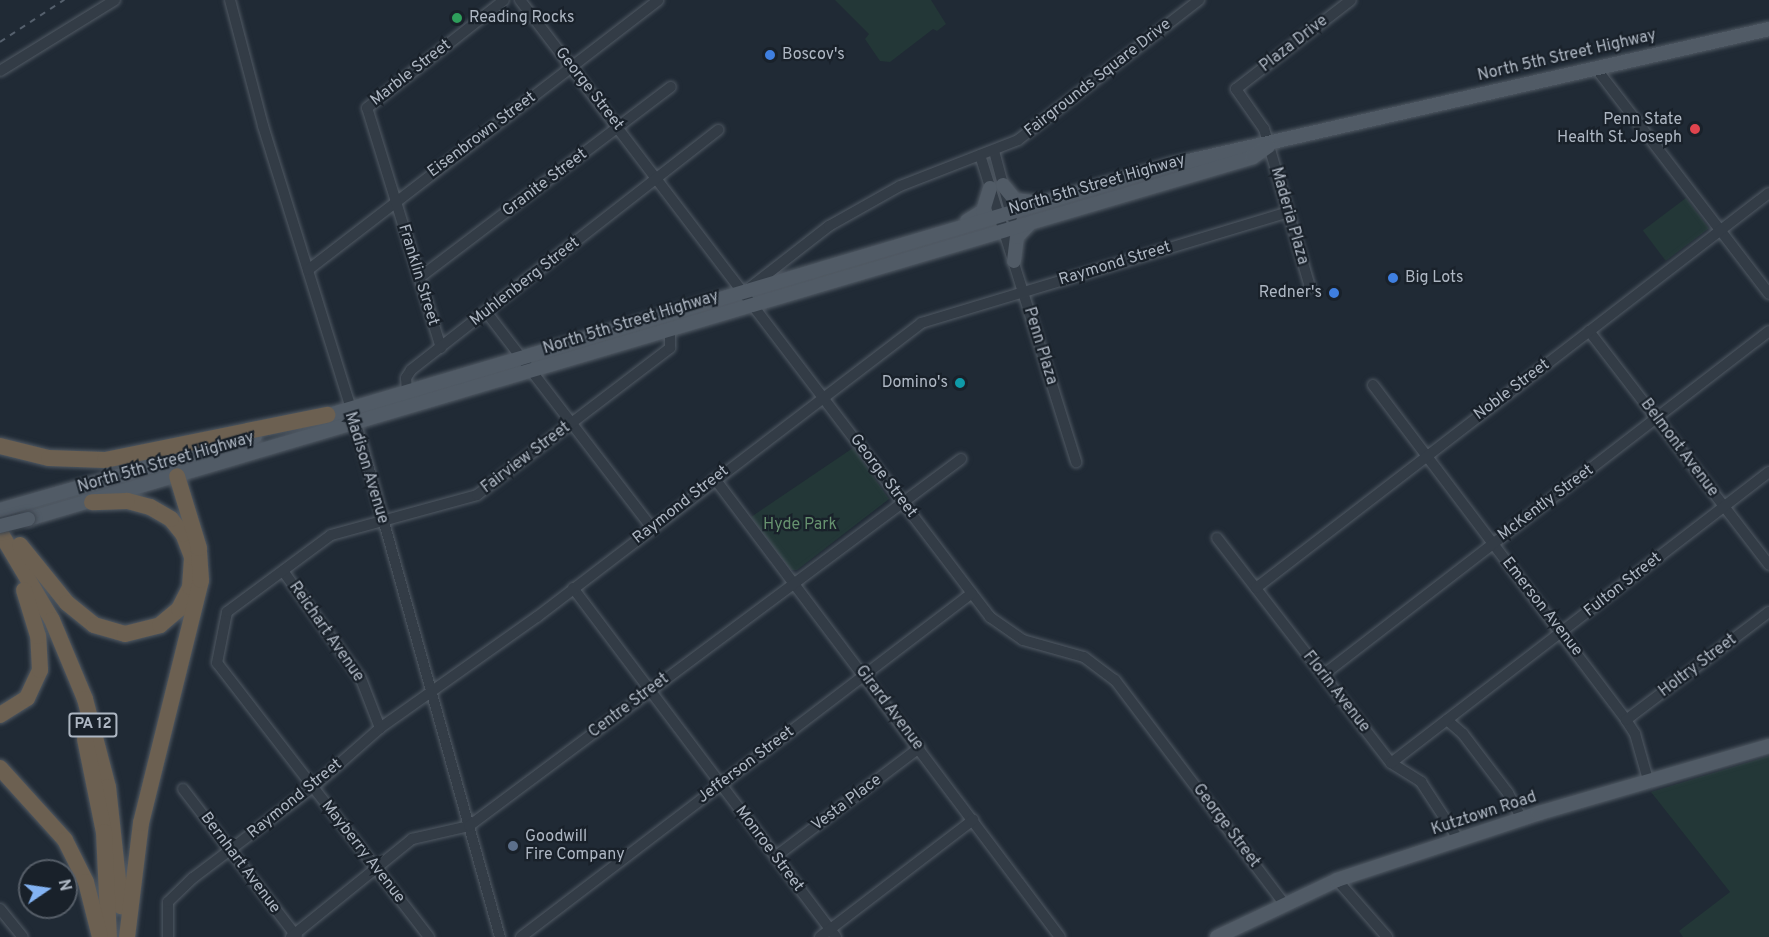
<!DOCTYPE html>
<html>
<head>
<meta charset="utf-8">
<style>
  body { margin:0 }
  #map { position:relative; width:1769px; height:937px; overflow:hidden; background:#202a35; font-family:Overpass,sans-serif }
  div>[style] { position:absolute }
  .green>* { inset:0; background:#233737; transform-origin:0 0 }
  .roads { filter:drop-shadow(0 0 2px #515a64) drop-shadow(0 0 2px #515a64) }
  .minor>* { height:10px; margin:-5px; padding:0 5px; transform-origin:5px; border-radius:5px; background:#333c46 }
  .major>* { height:14px; margin:-7px; padding:0 7px; transform-origin:7px; border-radius:7px; background:#515b66 }
  .highway>* { height:16px; margin:-8px; padding:0 8px; transform-origin:8px; border-radius:8px; background:#6c6051 }
  .rail>* { height:2px; margin-top:-1px; transform-origin:0; background:repeating-linear-gradient(90deg,#55606d 0 6px,transparent 0 12px) }
  .bridges { filter:drop-shadow(0 0 2px #3d454f) drop-shadow(0 0 2px #3d454f) }
  .major-bridge>* { height:14px; margin:-7px; padding:0 7px; transform-origin:7px; border-radius:7px; background:#515b66 }
  .dots>* { width:16px; height:16px; translate:-50% -50%; box-sizing:border-box; border:3px solid #19212a; border-radius:50% }
  span { translate:-50% -50%; white-space:nowrap; text-align:center; line-height:1.15; -webkit-text-stroke:4.5px #19212a; paint-order:stroke }
  .shield-label span { padding:2px 4px; background:#19212a; border:2px solid; border-radius:4px; -webkit-text-stroke-width:0 }
  .shield-label { font-size:15px; color:#aeb7c3; font-weight:700 }
  .poi-label { font-size:16px; color:#aeb7c3 }
  .left { translate:0 -50%; text-align:left }
  .right { translate:-100% -50%; text-align:right }
  .street-label { font-size:16px; color:#aeb7c3 }
  .park-label { font-size:16px; color:#66926f }
  .north { position:absolute; left:18px; top:859px; width:60px; height:60px; box-sizing:border-box; background:#19212a; border:2px solid #555d67; border-radius:50%; rotate:77deg; font-size:16px; font-weight:700; line-height:24px; text-align:center; color:#aeb7c3 }
  .north::after { content:''; display:block; margin:auto; width:21px; height:27px; background:#83b3f3; clip-path:polygon(50% 0,100% 100%,50% 72%,0 100%) }
</style>
</head>
<body>
<div id="map">
  <div class="green">
    <i style="clip-path:polygon(835px 0,931px 0,946px 24px,937px 31px,933px 29px,890px 62px,880px 61px,865px 39px,869px 34px)"></i>
    <i style="left:1686px;top:198px;width:38px;height:54px;rotate:53deg"></i>
    <i style="clip-path:polygon(853px 448px,889px 499px,797px 570px,791px 570px,751px 517px)"></i>
    <i style="clip-path:polygon(1769px 756px,1769px 937px,1683px 937px,1679px 931px,1730px 892px,1651px 792px)"></i>
  </div>
  <div class="roads">
    <div class="minor">
      <i style="left:230px;top:0;width:130px;rotate:75.3deg"></i>
      <i style="left:263px;top:126px;width:340px;rotate:72.7deg"></i>
      <i style="left:364px;top:451px;width:505px;rotate:74.37deg"></i>
      <i style="left:520px;top:0;width:776px;rotate:52.7deg"></i>
      <i style="left:990px;top:617px;width:40px;rotate:34.9deg"></i>
      <i style="left:1023px;top:640px;width:63px;rotate:15.6deg"></i>
      <i style="left:1084px;top:657px;width:39px;rotate:37deg"></i>
      <i style="left:1115px;top:680px;width:278px;rotate:52.9deg"></i>
      <i style="left:1595px;top:67px;width:286px;rotate:52.5deg"></i>
      <i style="left:0;top:71px;width:135px;rotate:-31.7deg"></i>
      <i style="left:994px;top:151px;width:69px;rotate:75deg"></i>
      <i style="left:980px;top:155px;width:322px;rotate:72.6deg"></i>
      <i style="left:308px;top:270px;width:442px;rotate:-37.6deg"></i>
      <i style="left:419px;top:278px;width:316px;rotate:-37.2deg"></i>
      <i style="left:1310px;top:287px;width:165px;rotate:-106.2deg"></i>
      <i style="left:1264px;top:129px;width:49px;rotate:-125deg"></i>
      <i style="left:1236px;top:89px;width:145px;rotate:-37.7deg"></i>
      <i style="left:748px;top:289px;width:103px;rotate:-37.9deg"></i>
      <i style="left:829px;top:226px;width:81px;rotate:-29.4deg"></i>
      <i style="left:900px;top:186px;width:127px;rotate:-21.3deg"></i>
      <i style="left:1018px;top:140px;width:229px;rotate:-37.7deg"></i>
      <i style="left:487px;top:313px;width:271px;rotate:52.5deg"></i>
      <i style="left:1589px;top:331px;width:295px;rotate:52.4deg"></i>
      <i style="left:441px;top:348px;width:251px;rotate:-107.1deg"></i>
      <i style="left:367px;top:108px;width:174px;rotate:-38.2deg"></i>
      <i style="left:1373px;top:385px;width:420px;rotate:52.9deg"></i>
      <i style="left:1626px;top:720px;width:17px;rotate:57deg"></i>
      <i style="left:1635px;top:734px;width:51px;rotate:74.1deg"></i>
      <i style="left:407px;top:392px;width:14px;rotate:-94deg"></i>
      <i style="left:406px;top:378px;width:9px;rotate:-58deg"></i>
      <i style="left:411px;top:370px;width:390px;rotate:-38deg"></i>
      <i style="left:715px;top:479px;width:573px;rotate:53.01deg"></i>
      <i style="left:1217px;top:538px;width:284px;rotate:52.3deg"></i>
      <i style="left:1391px;top:763px;width:36px;rotate:32deg"></i>
      <i style="left:1421px;top:782px;width:69px;rotate:56.8deg"></i>
      <i style="left:283px;top:571px;width:133px;rotate:54.2deg"></i>
      <i style="left:361px;top:679px;width:53px;rotate:68.8deg"></i>
      <i style="left:573px;top:588px;width:437px;rotate:53deg"></i>
      <i style="left:1256px;top:588px;width:647px;rotate:-37.6deg"></i>
      <i style="left:1323px;top:675px;width:563px;rotate:-37.64deg"></i>
      <i style="left:1447px;top:720px;width:21px;rotate:41deg"></i>
      <i style="left:1463px;top:734px;width:74px;rotate:52.7deg"></i>
      <i style="left:1508px;top:793px;width:30px;rotate:62deg"></i>
      <i style="left:1626px;top:720px;width:179px;rotate:-37.1deg"></i>
      <i style="left:1391px;top:763px;width:477px;rotate:-37.6deg"></i>
      <i style="left:183px;top:789px;width:187px;rotate:52.4deg"></i>
      <i style="left:775px;top:857px;width:181px;rotate:-37.1deg"></i>
      <i style="left:1337px;top:880px;width:76px;rotate:48.7deg"></i>
      <i style="left:0;top:909px;width:36px;rotate:51deg"></i>
      <i style="left:168px;top:937px;width:35px;rotate:-90deg"></i>
      <i style="left:168px;top:902px;width:35px;rotate:-44deg"></i>
      <i style="left:193px;top:878px;width:151px;rotate:-37.2deg"></i>
      <i style="left:313px;top:787px;width:89px;rotate:-41.4deg"></i>
      <i style="left:380px;top:728px;width:192px;rotate:-35.3deg"></i>
      <i style="left:537px;top:617px;width:484px;rotate:-37.4deg"></i>
      <i style="left:921px;top:323px;width:383px;rotate:-16.8deg"></i>
      <i style="left:291px;top:937px;width:156px;rotate:-39deg"></i>
      <i style="left:412px;top:839px;width:58px;rotate:-12.8deg"></i>
      <i style="left:469px;top:826px;width:614px;rotate:-36.72deg"></i>
      <i style="left:429px;top:937px;width:346px;rotate:-127.7deg"></i>
      <i style="left:217px;top:663px;width:52px;rotate:-78.9deg"></i>
      <i style="left:227px;top:612px;width:129px;rotate:-36.5deg"></i>
      <i style="left:331px;top:535px;width:151px;rotate:-15.3deg"></i>
      <i style="left:477px;top:495px;width:243px;rotate:-37.3deg"></i>
      <i style="left:670px;top:348px;width:20px;rotate:-90deg"></i>
      <i style="left:521px;top:937px;width:567px;rotate:-37.33deg"></i>
      <i style="left:820px;top:937px;width:193px;rotate:-37.4deg"></i>
    </div>
    <div class="major">
      <i style="left:1003px;top:185px;width:19px;rotate:51deg"></i>
      <i style="left:1015px;top:200px;width:23px;rotate:7deg"></i>
      <i style="left:967px;top:221px;width:19px;rotate:-32deg"></i>
      <i style="left:983px;top:211px;width:24px;rotate:-73deg"></i>
      <i style="left:1014px;top:261px;width:24px;rotate:-83deg"></i>
      <i style="left:1017px;top:237px;width:19px;rotate:-47deg"></i>
      <i style="left:319px;top:418px;width:889px;rotate:-16.54deg"></i>
      <i style="left:1171px;top:165px;width:613px;rotate:-12.81deg"></i>
      <i style="left:0;top:510px;width:265px;rotate:-16deg"></i>
      <i style="left:28px;top:519px;width:1277px;rotate:-16.46deg"></i>
      <i style="left:1253px;top:157px;width:19px;rotate:-35deg"></i>
      <i style="left:1217px;top:937px;width:133px;rotate:-25.4deg"></i>
      <i style="left:1337px;top:880px;width:213px;rotate:-18.3deg"></i>
      <i style="left:1539px;top:813px;width:240px;rotate:-16.2deg"></i>
    </div>
    <div class="highway">
      <i style="left:0;top:446px;width:50px;rotate:13.8deg"></i>
      <i style="left:49px;top:458px;width:56px;rotate:2deg"></i>
      <i style="left:105px;top:460px;width:227px;rotate:-11.5deg"></i>
      <i style="left:0;top:532px;width:102px;rotate:59.4deg"></i>
      <i style="left:52px;top:620px;width:86px;rotate:67.3deg"></i>
      <i style="left:85px;top:699px;width:91px;rotate:75.4deg"></i>
      <i style="left:108px;top:787px;width:120px;rotate:83.8deg"></i>
      <i style="left:20px;top:545px;width:75px;rotate:51deg"></i>
      <i style="left:67px;top:603px;width:35px;rotate:39deg"></i>
      <i style="left:94px;top:625px;width:32px;rotate:16deg"></i>
      <i style="left:125px;top:634px;width:36px;rotate:-14deg"></i>
      <i style="left:160px;top:625px;width:25px;rotate:-40deg"></i>
      <i style="left:179px;top:609px;width:25px;rotate:-63deg"></i>
      <i style="left:190px;top:587px;width:30px;rotate:-86deg"></i>
      <i style="left:192px;top:557px;width:25px;rotate:-111deg"></i>
      <i style="left:183px;top:534px;width:19px;rotate:-129deg"></i>
      <i style="left:171px;top:519px;width:24px;rotate:-150deg"></i>
      <i style="left:150px;top:507px;width:24px;rotate:-165deg"></i>
      <i style="left:127px;top:501px;width:35px;rotate:178deg"></i>
      <i style="left:0;top:715px;width:32px;rotate:-32deg"></i>
      <i style="left:27px;top:698px;width:31px;rotate:-65deg"></i>
      <i style="left:40px;top:670px;width:34px;rotate:-93deg"></i>
      <i style="left:38px;top:636px;width:48px;rotate:-106.9deg"></i>
      <i style="left:85px;top:739px;width:95px;rotate:78.5deg"></i>
      <i style="left:104px;top:832px;width:105px;rotate:87.3deg"></i>
      <i style="left:0;top:768px;width:97px;rotate:47.9deg"></i>
      <i style="left:65px;top:840px;width:47px;rotate:63.4deg"></i>
      <i style="left:86px;top:882px;width:57px;rotate:75.7deg"></i>
      <i style="left:127px;top:937px;width:115px;rotate:-83deg"></i>
      <i style="left:141px;top:823px;width:250px;rotate:-76.1deg"></i>
      <i style="left:201px;top:580px;width:32px;rotate:-94deg"></i>
      <i style="left:199px;top:548px;width:75px;rotate:-107deg"></i>
    </div>
  </div>
  <div class="rail">
    <i style="left:0;top:42px;width:77px;rotate:-33.3deg"></i>
  </div>
  <div class="bridges">
    <div class="major-bridge">
      <i style="left:0;top:526px;width:29px;rotate:-14deg"></i>
    </div>
  </div>
  <div class="dots">
    <i style="left:457px;top:18px;background:#2e9e5b"></i>
    <i style="left:770px;top:55px;background:#3f7fe0"></i>
    <i style="left:1695px;top:129px;background:#e0444e"></i>
    <i style="left:1393px;top:278px;background:#3f7fe0"></i>
    <i style="left:1334px;top:293px;background:#3f7fe0"></i>
    <i style="left:960px;top:383px;background:#0f9aa8"></i>
    <i style="left:513px;top:846px;background:#5c6f8a"></i>
  </div>
  <div class="shield-label">
    <span style="left:93px;top:725px">PA 12</span>
  </div>
  <div class="poi-label">
    <span class="left" style="left:469px;top:18px">Reading Rocks</span>
    <span class="left" style="left:782px;top:55px">Boscov's</span>
    <span class="right" style="left:1682px;top:129px">Penn State<br>Health St. Joseph</span>
    <span class="left" style="left:1405px;top:278px">Big Lots</span>
    <span class="right" style="left:1322px;top:293px">Redner's</span>
    <span class="right" style="left:948px;top:383px">Domino's</span>
    <span class="left" style="left:525px;top:846px">Goodwill<br>Fire Company</span>
  </div>
  <div class="street-label">
    <span style="left:1294px;top:44px;rotate:-38deg">Plaza Drive</span>
    <span style="left:1567px;top:56px;rotate:-13deg">North 5th Street Highway</span>
    <span style="left:411px;top:73px;rotate:-38deg">Marble Street</span>
    <span style="left:1098px;top:78px;rotate:-38deg">Fairgrounds Square Drive</span>
    <span style="left:589px;top:89px;rotate:52deg">George Street</span>
    <span style="left:482px;top:135px;rotate:-37deg">Eisenbrown Street</span>
    <span style="left:545px;top:183px;rotate:-37deg">Granite Street</span>
    <span style="left:1097px;top:185px;rotate:-16deg">North 5th Street Highway</span>
    <span style="left:1289px;top:216px;rotate:74deg">Maderia Plaza</span>
    <span style="left:1115px;top:264px;rotate:-17deg">Raymond Street</span>
    <span style="left:418px;top:275px;rotate:73deg">Franklin Street</span>
    <span style="left:525px;top:282px;rotate:-38deg">Muhlenberg Street</span>
    <span style="left:631px;top:323px;rotate:-17deg">North 5th Street Highway</span>
    <span style="left:1040px;top:346px;rotate:73deg">Penn Plaza</span>
    <span style="left:1512px;top:390px;rotate:-37deg">Noble Street</span>
    <span style="left:1679px;top:448px;rotate:53deg">Belmont Avenue</span>
    <span style="left:526px;top:458px;rotate:-37deg">Fairview Street</span>
    <span style="left:166px;top:463px;rotate:-16deg">North 5th Street Highway</span>
    <span style="left:366px;top:468px;rotate:73deg">Madison Avenue</span>
    <span style="left:883px;top:476px;rotate:53deg">George Street</span>
    <span style="left:1546px;top:503px;rotate:-37deg">McKently Street</span>
    <span style="left:681px;top:505px;rotate:-38deg">Raymond Street</span>
    <span style="left:1623px;top:585px;rotate:-38deg">Fulton Street</span>
    <span style="left:1542px;top:607px;rotate:52deg">Emerson Avenue</span>
    <span style="left:326px;top:632px;rotate:55deg">Reichart Avenue</span>
    <span style="left:1698px;top:666px;rotate:-37deg">Holtry Street</span>
    <span style="left:1336px;top:692px;rotate:52deg">Florin Avenue</span>
    <span style="left:629px;top:706px;rotate:-37deg">Centre Street</span>
    <span style="left:889px;top:708px;rotate:53deg">Girard Avenue</span>
    <span style="left:746px;top:765px;rotate:-37deg">Jefferson Street</span>
    <span style="left:295px;top:799px;rotate:-39deg">Raymond Street</span>
    <span style="left:847px;top:803px;rotate:-37deg">Vesta Place</span>
    <span style="left:1484px;top:814px;rotate:-18deg">Kutztown Road</span>
    <span style="left:1226px;top:826px;rotate:53deg">George Street</span>
    <span style="left:769px;top:849px;rotate:53deg">Monroe Street</span>
    <span style="left:363px;top:852px;rotate:52deg">Mayberry Avenue</span>
    <span style="left:240px;top:863px;rotate:53deg">Bernhart Avenue</span>
  </div>
  <div class="park-label">
    <span style="left:800px;top:525px">Hyde Park</span>
  </div>
  <div class="north">N</div>
</div>
</body>
</html>
